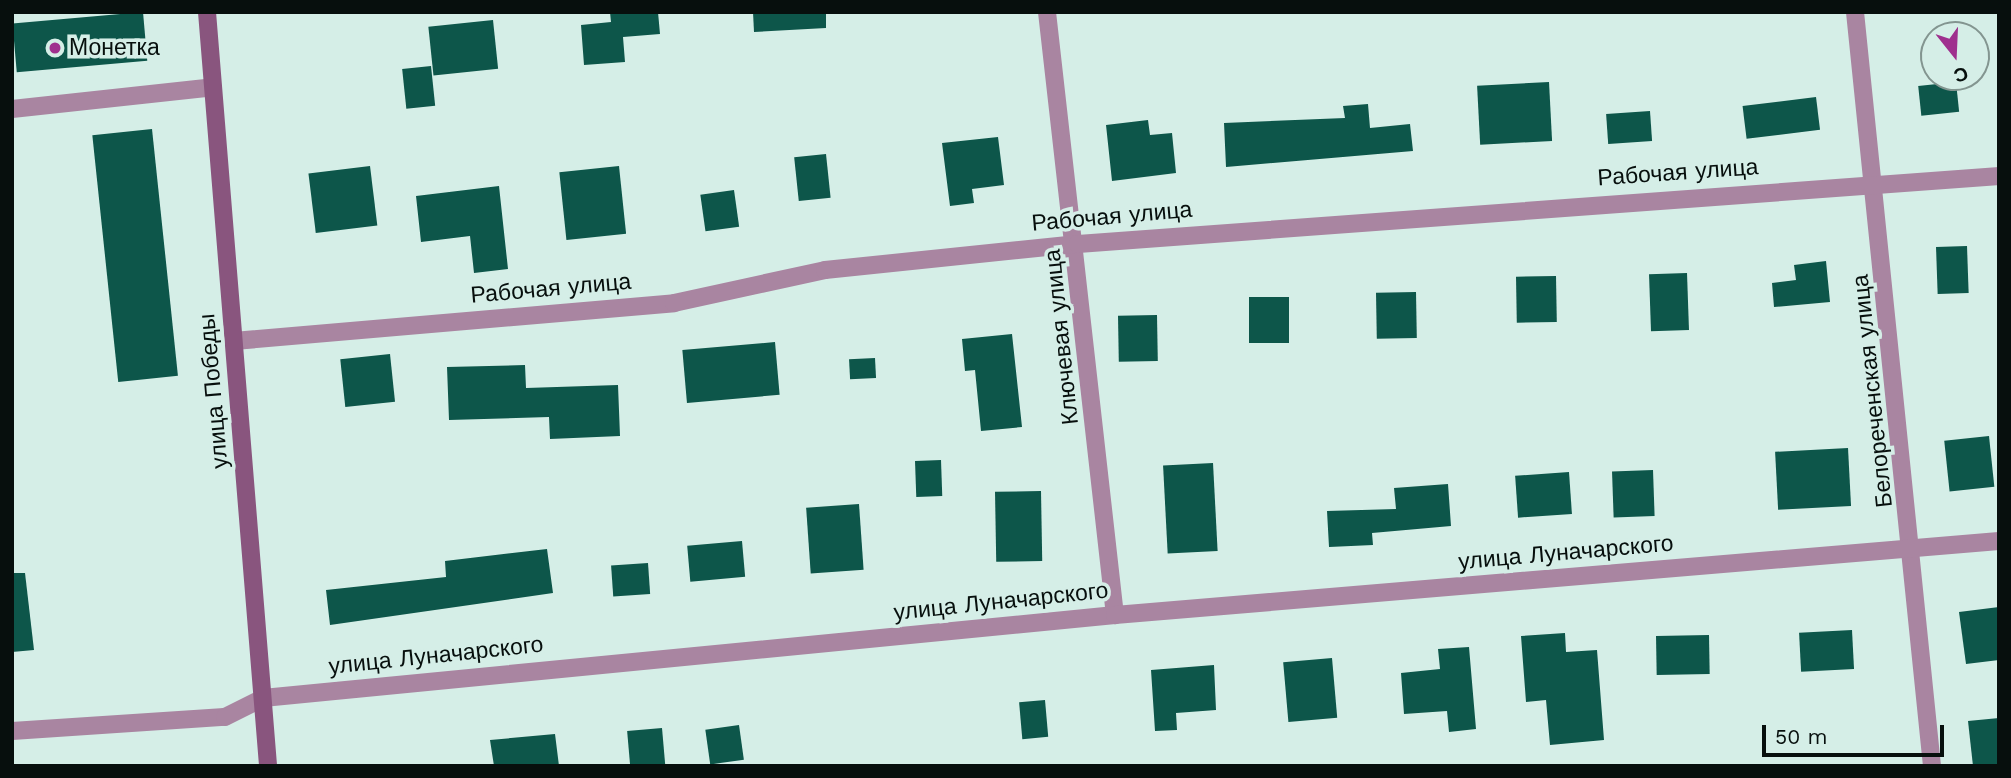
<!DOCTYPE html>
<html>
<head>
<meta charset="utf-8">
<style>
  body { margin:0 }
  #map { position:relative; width:2011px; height:778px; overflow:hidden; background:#d5eee7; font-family:"Work Sans",sans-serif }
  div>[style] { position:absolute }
  .building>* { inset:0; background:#0d564a; transform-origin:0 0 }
  .minor>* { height:18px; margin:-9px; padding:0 9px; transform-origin:9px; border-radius:9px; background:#a985a1 }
  .secondary>* { height:18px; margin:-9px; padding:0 9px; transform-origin:9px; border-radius:9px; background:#89557e }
  .dots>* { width:19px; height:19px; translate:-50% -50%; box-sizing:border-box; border:4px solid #d5eee7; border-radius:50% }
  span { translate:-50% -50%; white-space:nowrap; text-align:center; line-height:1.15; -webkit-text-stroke:7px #d5eee7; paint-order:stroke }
  .poi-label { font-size:23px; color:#070f0d }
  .left { translate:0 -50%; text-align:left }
  .street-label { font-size:23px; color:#070f0d }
  .frame { position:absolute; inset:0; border:14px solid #070f0d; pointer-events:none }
  .north { position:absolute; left:1920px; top:21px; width:70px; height:70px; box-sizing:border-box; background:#d5eee7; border:2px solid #839590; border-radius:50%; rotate:162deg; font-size:19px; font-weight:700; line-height:28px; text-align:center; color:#070f0d }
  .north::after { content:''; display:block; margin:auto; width:24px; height:32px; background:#9f308e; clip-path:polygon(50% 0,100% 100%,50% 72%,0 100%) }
  .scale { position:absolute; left:1762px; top:725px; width:182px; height:32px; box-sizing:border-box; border:4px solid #070f0d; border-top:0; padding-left:9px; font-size:21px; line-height:24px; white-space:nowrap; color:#070f0d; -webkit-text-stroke:5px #d5eee7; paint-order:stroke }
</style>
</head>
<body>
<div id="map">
  <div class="building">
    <i style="left:143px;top:12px;width:49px;height:131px;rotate:85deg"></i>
    <i style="clip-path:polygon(610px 12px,658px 12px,660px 34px,623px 37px,625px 62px,584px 65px,581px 25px,611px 22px)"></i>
    <i style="clip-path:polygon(753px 12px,826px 12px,826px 28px,754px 32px)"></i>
    <i style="left:493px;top:20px;width:49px;height:65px;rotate:84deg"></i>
    <i style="left:431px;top:66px;width:40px;height:29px;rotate:84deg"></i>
    <i style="left:1549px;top:82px;width:59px;height:72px;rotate:87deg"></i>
    <i style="left:1956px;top:82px;width:30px;height:38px;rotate:84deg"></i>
    <i style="left:1816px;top:97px;width:33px;height:74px;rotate:83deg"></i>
    <i style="clip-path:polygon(1368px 104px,1370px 128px,1410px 124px,1413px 151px,1226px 167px,1224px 123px,1345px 118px,1343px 106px)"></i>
    <i style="left:1650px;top:111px;width:30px;height:44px;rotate:86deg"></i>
    <i style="clip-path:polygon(1148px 120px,1150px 135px,1172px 133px,1176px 173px,1112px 181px,1106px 125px)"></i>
    <i style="left:152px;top:129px;width:248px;height:60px;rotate:84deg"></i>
    <i style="clip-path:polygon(998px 137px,1004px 185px,972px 189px,974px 203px,950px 206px,942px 143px)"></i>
    <i style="left:826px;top:154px;width:44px;height:32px;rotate:84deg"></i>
    <i style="left:370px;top:166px;width:60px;height:62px;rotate:83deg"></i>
    <i style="left:619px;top:166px;width:68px;height:60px;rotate:84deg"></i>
    <i style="clip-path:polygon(499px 186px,508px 269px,474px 273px,470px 236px,421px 242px,416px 196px)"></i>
    <i style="left:734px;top:190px;width:37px;height:34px;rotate:82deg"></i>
    <i style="left:1967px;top:246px;width:47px;height:31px;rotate:88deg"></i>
    <i style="clip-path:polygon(1826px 261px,1830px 302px,1774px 307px,1772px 283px,1796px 280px,1794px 265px)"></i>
    <i style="left:1687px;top:273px;width:57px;height:38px;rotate:88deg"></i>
    <i style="left:1556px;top:276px;width:46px;height:40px;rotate:89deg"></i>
    <i style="left:1416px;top:292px;width:46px;height:40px;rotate:89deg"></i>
    <i style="left:1249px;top:297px;width:40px;height:46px"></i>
    <i style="left:1157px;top:315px;width:46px;height:39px;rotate:89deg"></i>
    <i style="clip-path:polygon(1012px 334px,1022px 427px,981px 431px,975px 370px,965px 371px,962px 339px)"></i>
    <i style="left:775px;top:342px;width:53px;height:93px;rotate:85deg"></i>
    <i style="left:390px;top:354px;width:48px;height:50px;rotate:84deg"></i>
    <i style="left:875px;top:358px;width:20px;height:26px;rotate:87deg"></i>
    <i style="clip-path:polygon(525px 365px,526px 388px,618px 385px,620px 436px,550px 439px,549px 417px,449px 420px,447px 367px)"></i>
    <i style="left:1989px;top:436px;width:51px;height:45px;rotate:84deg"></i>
    <i style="left:1848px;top:448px;width:58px;height:73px;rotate:87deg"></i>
    <i style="left:941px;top:460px;width:36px;height:26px;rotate:88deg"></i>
    <i style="left:1213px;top:463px;width:88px;height:50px;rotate:87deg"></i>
    <i style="left:1653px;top:470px;width:46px;height:41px;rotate:88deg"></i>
    <i style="left:1569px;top:472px;width:42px;height:54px;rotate:86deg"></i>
    <i style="clip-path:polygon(1448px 484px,1451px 526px,1372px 533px,1373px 545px,1329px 547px,1327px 511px,1396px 509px,1394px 488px)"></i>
    <i style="left:1041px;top:491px;width:70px;height:46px;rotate:89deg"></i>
    <i style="left:859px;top:504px;width:66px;height:53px;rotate:86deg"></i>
    <i style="left:742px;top:541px;width:36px;height:55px;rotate:85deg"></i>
    <i style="clip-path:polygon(547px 549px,553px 593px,330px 625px,326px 590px,446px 577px,445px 561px)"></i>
    <i style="left:648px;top:563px;width:31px;height:37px;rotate:86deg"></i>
    <i style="clip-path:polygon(12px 573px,25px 573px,34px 650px,12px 652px)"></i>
    <i style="clip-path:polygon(1999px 607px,1999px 660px,1966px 664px,1959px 612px)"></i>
    <i style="left:1852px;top:630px;width:39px;height:53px;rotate:87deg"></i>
    <i style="clip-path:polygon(1565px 633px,1566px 652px,1597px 650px,1604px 740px,1550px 745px,1546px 700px,1526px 702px,1521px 636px)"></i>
    <i style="left:1709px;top:635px;width:39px;height:53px;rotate:89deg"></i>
    <i style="clip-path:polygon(1469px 647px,1476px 729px,1449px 732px,1447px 711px,1404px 714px,1401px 673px,1440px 669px,1438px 649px)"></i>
    <i style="left:1332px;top:658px;width:60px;height:49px;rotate:85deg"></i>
    <i style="clip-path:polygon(1214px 665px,1216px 710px,1176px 713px,1177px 730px,1155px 731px,1151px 670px)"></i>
    <i style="left:1045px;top:700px;width:37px;height:26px;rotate:85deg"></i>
    <i style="clip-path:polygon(1999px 718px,1999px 766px,1973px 766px,1968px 721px)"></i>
    <i style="left:739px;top:725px;width:35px;height:34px;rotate:82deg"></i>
    <i style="left:662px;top:728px;width:38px;height:35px;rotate:85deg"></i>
    <i style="clip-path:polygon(555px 734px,559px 766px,494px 766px,490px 740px)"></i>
  </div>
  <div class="minor">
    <i style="left:1047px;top:12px;width:607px;rotate:83.57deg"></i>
    <i style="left:1855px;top:12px;width:758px;rotate:84.17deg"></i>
    <i style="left:12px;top:109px;width:202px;rotate:-6.2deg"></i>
    <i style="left:234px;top:341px;width:442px;rotate:-4.9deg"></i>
    <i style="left:674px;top:303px;width:155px;rotate:-12.3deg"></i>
    <i style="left:825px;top:270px;width:254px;rotate:-5.9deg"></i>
    <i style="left:1078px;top:244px;width:924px;rotate:-4.22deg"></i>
    <i style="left:12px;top:731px;width:213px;rotate:-3.8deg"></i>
    <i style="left:225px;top:717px;width:42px;rotate:-26.6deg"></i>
    <i style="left:263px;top:698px;width:856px;rotate:-5.56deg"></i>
    <i style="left:1115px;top:615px;width:887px;rotate:-4.79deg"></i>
  </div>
  <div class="secondary">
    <i style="left:207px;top:12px;width:756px;rotate:85.37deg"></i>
  </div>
  <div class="dots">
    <i style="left:55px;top:48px;background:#9f308e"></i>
  </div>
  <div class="poi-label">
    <span class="left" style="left:69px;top:48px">Монетка</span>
  </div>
  <div class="street-label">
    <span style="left:1678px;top:173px;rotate:-4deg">Рабочая улица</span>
    <span style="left:1112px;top:217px;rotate:-5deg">Рабочая улица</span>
    <span style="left:551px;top:289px;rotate:-5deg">Рабочая улица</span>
    <span style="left:1062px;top:337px;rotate:-96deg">Ключевая улица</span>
    <span style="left:214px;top:391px;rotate:-95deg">улица Победы</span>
    <span style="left:1873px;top:391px;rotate:-96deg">Белореченская улица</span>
    <span style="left:1566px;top:553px;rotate:-5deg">улица Луначарского</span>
    <span style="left:1001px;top:602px;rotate:-6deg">улица Луначарского</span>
    <span style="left:436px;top:656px;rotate:-6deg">улица Луначарского</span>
  </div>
  <div class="frame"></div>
  <div class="north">С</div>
  <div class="scale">50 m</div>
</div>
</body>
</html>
